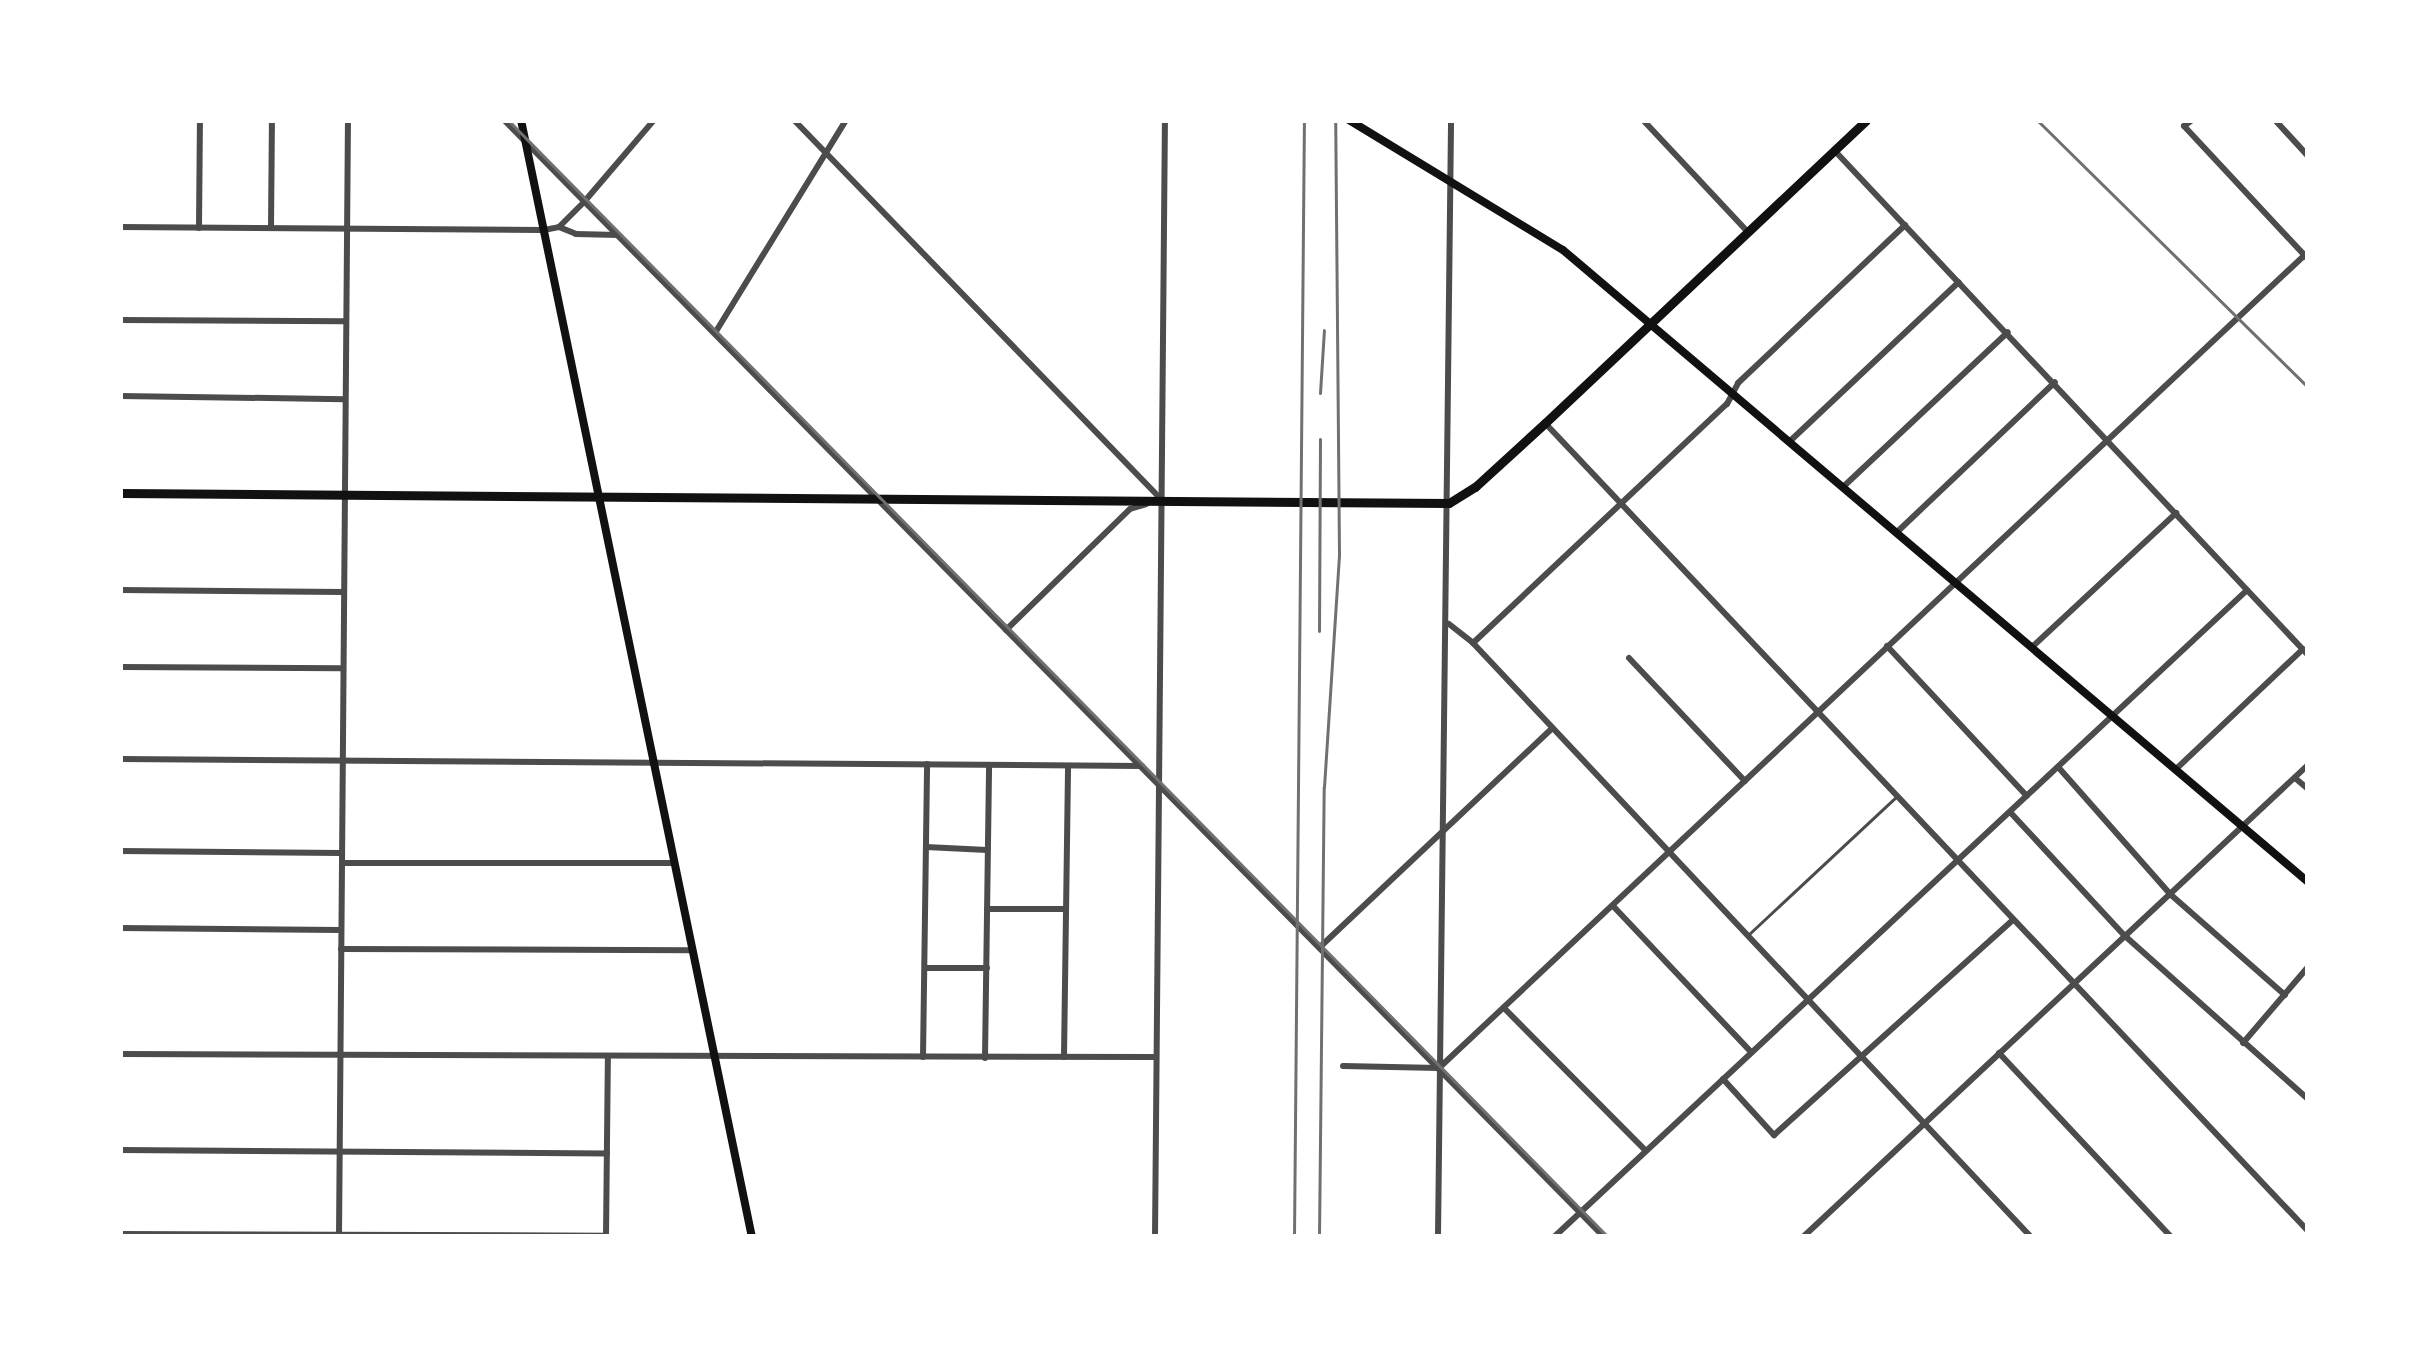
<!DOCTYPE html>
<html>
<head>
<meta charset="utf-8">
<style>
  body { margin:0 }
  #map { position:relative; width:2428px; height:1357px; overflow:hidden; background:#fff; font-family:"Exo 2",sans-serif }
  div>[style] { position:absolute }
  .service>* { height:3px; margin:-1.5px; padding:0 1.5px; transform-origin:1.5px; border-radius:1.5px; background:#4c4c4c }
  .minor>* { height:6px; margin:-3px; padding:0 3px; transform-origin:3px; border-radius:3px; background:#4c4c4c }
  .tertiary>* { height:6px; margin:-3px; padding:0 3px; transform-origin:3px; border-radius:3px; background:#4c4c4c }
  .secondary>* { height:8px; margin:-4px; padding:0 4px; transform-origin:4px; border-radius:4px; background:#111 }
  .primary>* { height:9px; margin:-4.5px; padding:0 4.5px; transform-origin:4.5px; border-radius:4.5px; background:#111 }
  .rail>* { height:3px; margin:-1.5px; padding:0 1.5px; transform-origin:1.5px; border-radius:1.5px; background:#707070 }
  span { translate:-50% -50%; white-space:nowrap; text-align:center; line-height:1.15; -webkit-text-stroke:12px #fff; paint-order:stroke }
  .frame { position:absolute; inset:0; border:123px solid #fff; pointer-events:none }
</style>
</head>
<body>
<div id="map">
  <div class="service">
    <i style="left:1749px;top:934px;width:201px;rotate:-43deg"></i>
  </div>
  <div class="minor">
    <i style="left:794px;top:120px;width:523px;rotate:45.93deg"></i>
    <i style="left:1643px;top:120px;width:149px;rotate:46.9deg"></i>
    <i style="left:2192px;top:120px;width:10px;rotate:143deg"></i>
    <i style="left:2184px;top:126px;width:182px;rotate:47deg"></i>
    <i style="left:2275px;top:120px;width:49px;rotate:47.5deg"></i>
    <i style="left:1834px;top:150px;width:693px;rotate:46.81deg"></i>
    <i style="left:120px;top:227px;width:424px;rotate:0.4deg"></i>
    <i style="left:544px;top:230px;width:15px;rotate:-11deg"></i>
    <i style="left:559px;top:227px;width:35px;rotate:-45deg"></i>
    <i style="left:584px;top:202px;width:108px;rotate:-49.5deg"></i>
    <i style="left:199px;top:228px;width:108px;rotate:-89.5deg"></i>
    <i style="left:271px;top:228px;width:108px;rotate:-89.5deg"></i>
    <i style="left:120px;top:320px;width:226px;rotate:0.3deg"></i>
    <i style="left:715px;top:333px;width:250px;rotate:-58.4deg"></i>
    <i style="left:120px;top:396px;width:224px;rotate:0.8deg"></i>
    <i style="left:1545px;top:423px;width:1111px;rotate:46.64deg"></i>
    <i style="left:1789px;top:442px;width:233px;rotate:-43.3deg"></i>
    <i style="left:1843px;top:487px;width:226px;rotate:-43.2deg"></i>
    <i style="left:1896px;top:533px;width:219px;rotate:-43.5deg"></i>
    <i style="left:120px;top:590px;width:223px;rotate:0.5deg"></i>
    <i style="left:1449px;top:624px;width:31px;rotate:38deg"></i>
    <i style="left:1473px;top:643px;width:815px;rotate:46.79deg"></i>
    <i style="left:1006px;top:630px;width:173px;rotate:-44.3deg"></i>
    <i style="left:1130px;top:509px;width:17px;rotate:-17deg"></i>
    <i style="left:1473px;top:643px;width:349px;rotate:-43.3deg"></i>
    <i style="left:1727px;top:404px;width:24px;rotate:-62deg"></i>
    <i style="left:1738px;top:383px;width:230px;rotate:-43.4deg"></i>
    <i style="left:1887px;top:646px;width:205px;rotate:47deg"></i>
    <i style="left:2032px;top:647px;width:197px;rotate:-42.9deg"></i>
    <i style="left:1629px;top:658px;width:169px;rotate:46.7deg"></i>
    <i style="left:120px;top:667px;width:222px;rotate:0.3deg"></i>
    <i style="left:120px;top:759px;width:1022px;rotate:0.39deg"></i>
    <i style="left:2059px;top:768px;width:168px;rotate:48.6deg"></i>
    <i style="left:2170px;top:894px;width:153px;rotate:41.3deg"></i>
    <i style="left:2175px;top:770px;width:176px;rotate:-43.4deg"></i>
    <i style="left:2295px;top:778px;width:17px;rotate:40deg"></i>
    <i style="left:2010px;top:812px;width:169px;rotate:47.2deg"></i>
    <i style="left:2125px;top:936px;width:245px;rotate:41.7deg"></i>
    <i style="left:926px;top:847px;width:61px;rotate:2.8deg"></i>
    <i style="left:120px;top:851px;width:222px;rotate:0.5deg"></i>
    <i style="left:342px;top:863px;width:333px"></i>
    <i style="left:1614px;top:907px;width:199px;rotate:46.6deg"></i>
    <i style="left:987px;top:909px;width:78px"></i>
    <i style="left:120px;top:928px;width:221px;rotate:0.5deg"></i>
    <i style="left:1320px;top:947px;width:319px;rotate:-43.3deg"></i>
    <i style="left:341px;top:949px;width:350px;rotate:0.2deg"></i>
    <i style="left:925px;top:968px;width:62px"></i>
    <i style="left:1504px;top:1008px;width:200px;rotate:45.2deg"></i>
    <i style="left:2243px;top:1043px;width:100px;rotate:-49.5deg"></i>
    <i style="left:1999px;top:1053px;width:252px;rotate:46.9deg"></i>
    <i style="left:120px;top:1054px;width:1034px;rotate:0.17deg"></i>
    <i style="left:923px;top:1057px;width:293px;rotate:-89.2deg"></i>
    <i style="left:1064px;top:1057px;width:291px;rotate:-89.2deg"></i>
    <i style="left:985px;top:1058px;width:293px;rotate:-89.2deg"></i>
    <i style="left:1343px;top:1066px;width:96px;rotate:1.2deg"></i>
    <i style="left:1439px;top:1068px;width:1192px;rotate:-43.2deg"></i>
    <i style="left:1723px;top:1079px;width:76px;rotate:47.7deg"></i>
    <i style="left:1774px;top:1135px;width:321px;rotate:-42deg"></i>
    <i style="left:120px;top:1150px;width:487px;rotate:0.4deg"></i>
    <i style="left:120px;top:1234px;width:486px;rotate:0.2deg"></i>
    <i style="left:339px;top:1237px;width:1117px;rotate:-89.54deg"></i>
    <i style="left:606px;top:1237px;width:181px;rotate:-89.4deg"></i>
    <i style="left:1155px;top:1237px;width:1117px;rotate:-89.49deg"></i>
    <i style="left:1438px;top:1237px;width:1117px;rotate:-89.33deg"></i>
    <i style="left:1554px;top:1237px;width:948px;rotate:-43.03deg"></i>
    <i style="left:1803px;top:1237px;width:691px;rotate:-43.07deg"></i>
  </div>
  <div class="tertiary">
    <i style="left:504px;top:120px;width:1568px;rotate:45.44deg"></i>
    <i style="left:559px;top:227px;width:18px;rotate:22deg"></i>
    <i style="left:576px;top:234px;width:42px;rotate:1.4deg"></i>
  </div>
  <div class="secondary">
    <i style="left:521px;top:120px;width:1141px;rotate:78.32deg"></i>
    <i style="left:1349px;top:120px;width:250px;rotate:31.3deg"></i>
    <i style="left:1563px;top:250px;width:977px;rotate:40.31deg"></i>
  </div>
  <div class="primary">
    <i style="left:120px;top:493px;width:1329px;rotate:0.43deg"></i>
    <i style="left:1449px;top:503px;width:31px;rotate:-32deg"></i>
    <i style="left:1475px;top:487px;width:95px;rotate:-42.4deg"></i>
    <i style="left:1545px;top:423px;width:441px;rotate:-43.3deg"></i>
  </div>
  <div class="rail">
    <i style="left:508px;top:120px;width:1568px;rotate:45.44deg"></i>
    <i style="left:2037px;top:120px;width:380px;rotate:44.6deg"></i>
    <i style="left:1320px;top:393px;width:63px;rotate:-86.4deg"></i>
    <i style="left:1319px;top:631px;width:192px;rotate:-89.7deg"></i>
    <i style="left:1294px;top:1237px;width:1117px;rotate:-89.49deg"></i>
    <i style="left:1319px;top:1237px;width:450px;rotate:-89.4deg"></i>
    <i style="left:1324px;top:787px;width:233px;rotate:-86.3deg"></i>
    <i style="left:1339px;top:554px;width:434px;rotate:-90.5deg"></i>
  </div>
  <div class="frame"></div>
</div>
</body>
</html>
